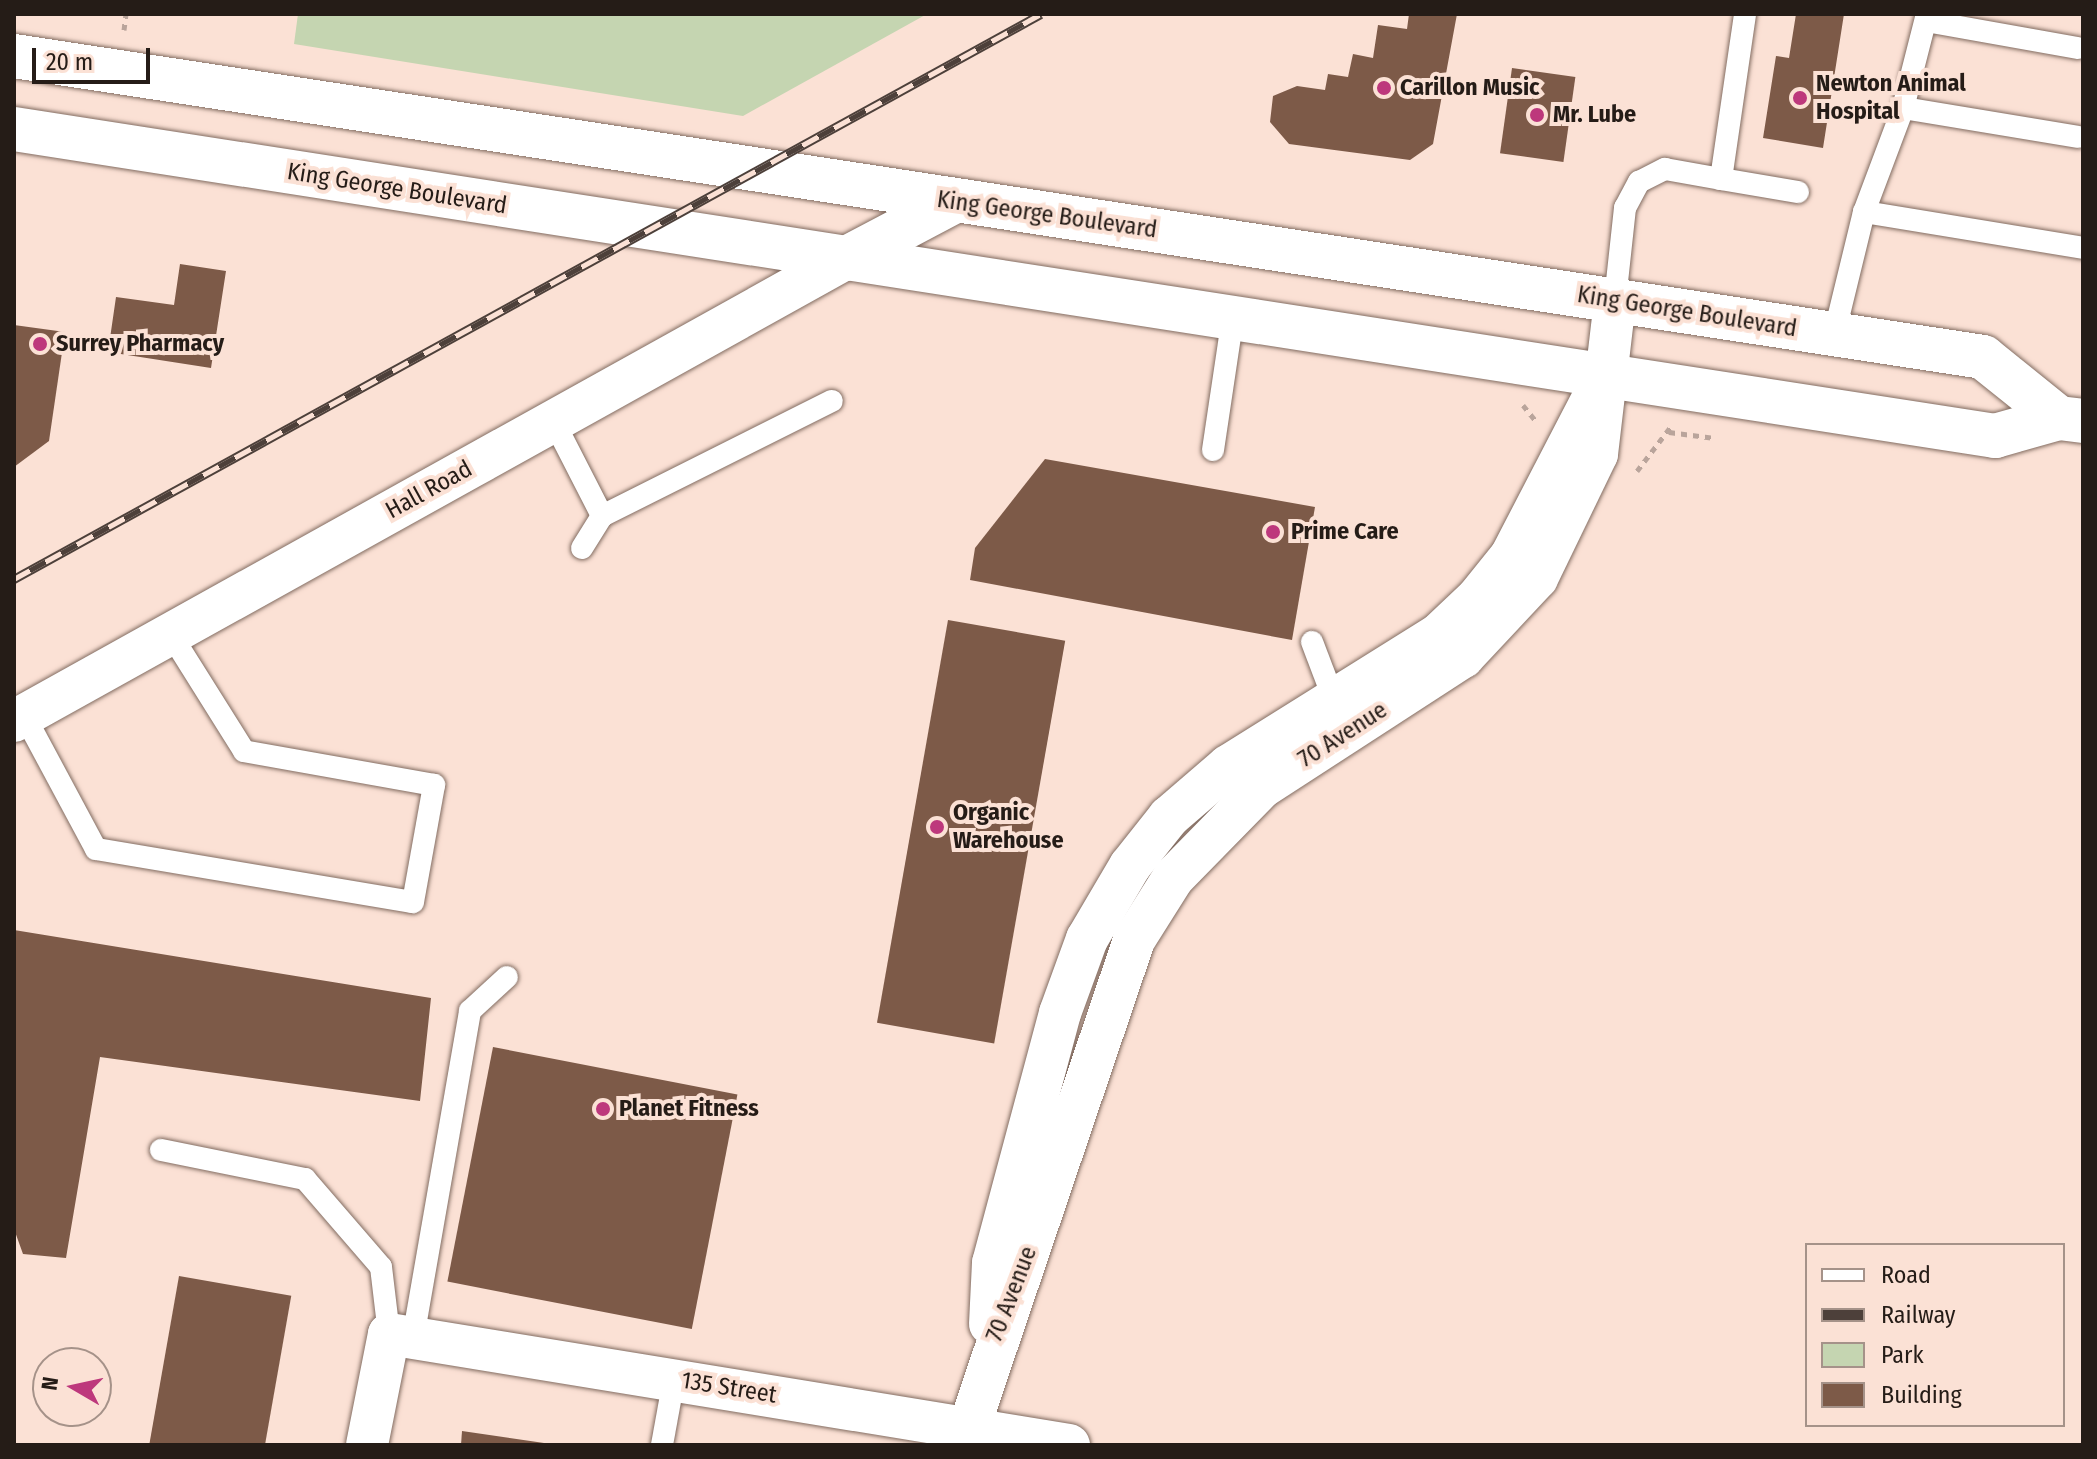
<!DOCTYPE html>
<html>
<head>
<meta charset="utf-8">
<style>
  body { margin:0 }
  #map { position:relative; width:2097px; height:1459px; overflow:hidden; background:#fbe1d5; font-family:"Fira Sans Condensed",sans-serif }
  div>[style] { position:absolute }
  .green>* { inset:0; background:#c5d5b1 }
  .building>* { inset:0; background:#7d5a48; transform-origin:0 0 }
  .path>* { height:5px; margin-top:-2.5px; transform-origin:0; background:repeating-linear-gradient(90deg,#b9a49b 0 6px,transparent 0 12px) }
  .roads { filter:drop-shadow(0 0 2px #826c61) drop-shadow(0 0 2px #826c61) }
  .service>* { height:22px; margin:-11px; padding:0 11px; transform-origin:11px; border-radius:11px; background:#fff }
  .minor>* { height:42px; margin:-21px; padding:0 21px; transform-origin:21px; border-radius:21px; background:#fff }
  .primary>* { height:44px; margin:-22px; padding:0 22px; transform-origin:22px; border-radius:22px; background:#fff }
  .rail>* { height:9px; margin-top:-4.5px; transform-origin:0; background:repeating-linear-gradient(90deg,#fbe1d5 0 18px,#4d403a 0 36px); box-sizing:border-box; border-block:2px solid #4d403a }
  .dots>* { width:22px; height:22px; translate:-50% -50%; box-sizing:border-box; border:4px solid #fbe1d5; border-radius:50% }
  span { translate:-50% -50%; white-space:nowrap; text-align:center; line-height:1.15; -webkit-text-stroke:8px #fbe1d5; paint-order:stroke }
  .poi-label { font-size:24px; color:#251c17; font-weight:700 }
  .left { translate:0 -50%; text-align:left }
  .street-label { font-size:24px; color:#251c17 }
  .frame { position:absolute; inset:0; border:16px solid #251c17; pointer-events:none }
  .legend { position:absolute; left:1805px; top:1243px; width:260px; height:184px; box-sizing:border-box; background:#fbe1d5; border:2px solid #a59289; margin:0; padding:10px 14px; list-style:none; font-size:24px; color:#251c17 }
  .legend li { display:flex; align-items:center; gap:16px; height:40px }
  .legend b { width:40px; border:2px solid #a59289 }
  .north { position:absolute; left:32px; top:1347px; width:80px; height:80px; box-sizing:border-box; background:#fbe1d5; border:2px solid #a59289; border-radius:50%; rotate:279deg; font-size:22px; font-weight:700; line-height:32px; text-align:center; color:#251c17 }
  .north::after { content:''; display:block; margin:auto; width:28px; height:36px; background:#bd387c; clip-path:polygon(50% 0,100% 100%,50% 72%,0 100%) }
  .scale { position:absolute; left:32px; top:48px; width:118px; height:36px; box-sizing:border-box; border:4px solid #251c17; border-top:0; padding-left:10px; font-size:24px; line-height:28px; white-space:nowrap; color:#251c17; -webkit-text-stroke:6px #fbe1d5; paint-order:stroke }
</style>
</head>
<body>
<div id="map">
  <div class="green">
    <i style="clip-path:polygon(298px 14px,927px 14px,743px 116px,294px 44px)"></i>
  </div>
  <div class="building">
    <i style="clip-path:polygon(1409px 14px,1457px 14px,1433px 144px,1410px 160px,1289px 144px,1270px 122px,1273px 96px,1297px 86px,1325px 90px,1328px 74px,1348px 77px,1353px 54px,1373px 58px,1378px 25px,1407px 29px)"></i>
    <i style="clip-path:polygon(1796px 14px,1844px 14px,1823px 148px,1763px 138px,1776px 56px,1789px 58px)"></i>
    <i style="left:1512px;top:68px;width:64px;height:86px;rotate:8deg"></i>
    <i style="clip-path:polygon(180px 264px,226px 271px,211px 368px,108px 352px,116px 297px,174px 305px)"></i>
    <i style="clip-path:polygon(14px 325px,65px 332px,49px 441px,14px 467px)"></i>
    <i style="clip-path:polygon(1045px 459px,1315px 507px,1292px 640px,970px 580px,975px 548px)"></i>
    <i style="left:948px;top:620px;width:119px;height:409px;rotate:10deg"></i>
    <i style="clip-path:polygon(14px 930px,431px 998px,420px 1101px,100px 1057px,66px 1258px,23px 1254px,14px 1229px)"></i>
    <i style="left:493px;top:1047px;width:249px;height:239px;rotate:11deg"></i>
    <i style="left:179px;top:1276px;width:114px;height:171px;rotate:10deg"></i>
    <i style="clip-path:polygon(462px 1431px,544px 1443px,544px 1445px,461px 1445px)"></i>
  </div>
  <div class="path">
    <i style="left:124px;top:30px;width:16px;rotate:-83deg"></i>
    <i style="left:1523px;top:405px;width:22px;rotate:51deg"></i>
    <i style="left:1669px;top:432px;width:46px;rotate:7.4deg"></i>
    <i style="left:1637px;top:471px;width:58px;rotate:-52.7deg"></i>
  </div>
  <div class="roads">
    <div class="service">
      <i style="left:1926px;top:21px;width:154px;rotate:10.1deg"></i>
      <i style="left:1903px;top:108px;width:97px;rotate:-75.7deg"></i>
      <i style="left:1721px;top:179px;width:78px;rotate:9.6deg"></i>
      <i style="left:1864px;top:212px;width:111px;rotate:-69.4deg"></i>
      <i style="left:1903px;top:108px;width:177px;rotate:9.4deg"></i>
      <i style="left:1615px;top:300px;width:93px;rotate:-83.8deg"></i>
      <i style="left:1625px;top:208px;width:30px;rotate:-62deg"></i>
      <i style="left:1639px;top:182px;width:29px;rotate:-27deg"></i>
      <i style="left:1665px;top:169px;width:57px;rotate:10.1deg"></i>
      <i style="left:1721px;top:179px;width:167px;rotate:-81.7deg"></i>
      <i style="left:1834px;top:335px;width:127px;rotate:-76.3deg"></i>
      <i style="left:1864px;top:212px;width:222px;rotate:9.3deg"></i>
      <i style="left:554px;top:422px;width:106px;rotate:62.9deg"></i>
      <i style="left:1213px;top:450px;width:135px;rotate:-81.5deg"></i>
      <i style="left:582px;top:548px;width:38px;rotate:-58deg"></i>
      <i style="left:602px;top:516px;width:257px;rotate:-26.6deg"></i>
      <i style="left:1312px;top:642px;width:62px;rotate:69.2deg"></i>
      <i style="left:24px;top:715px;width:152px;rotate:61.8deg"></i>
      <i style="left:96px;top:849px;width:321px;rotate:9.5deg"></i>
      <i style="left:413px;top:902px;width:119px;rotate:-79.8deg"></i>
      <i style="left:434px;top:785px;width:193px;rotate:-169.9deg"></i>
      <i style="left:244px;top:751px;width:139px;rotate:-122.1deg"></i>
      <i style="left:161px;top:1150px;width:147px;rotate:11.4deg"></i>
      <i style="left:305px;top:1179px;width:116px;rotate:49.2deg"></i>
      <i style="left:381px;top:1267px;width:67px;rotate:83.2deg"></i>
      <i style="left:413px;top:1338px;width:332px;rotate:-80.1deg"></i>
      <i style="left:470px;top:1011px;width:50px;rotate:-42.6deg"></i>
      <i style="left:662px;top:1445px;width:67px;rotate:-79.7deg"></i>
    </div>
    <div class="minor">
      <i style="left:14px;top:721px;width:951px;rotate:-29.07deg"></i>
      <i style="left:990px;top:1324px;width:61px;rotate:-87.2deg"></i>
      <i style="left:993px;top:1263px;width:259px;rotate:-75deg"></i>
      <i style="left:1060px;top:1013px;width:79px;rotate:-70deg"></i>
      <i style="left:1087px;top:939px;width:85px;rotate:-59.5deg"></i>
      <i style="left:1130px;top:866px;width:63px;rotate:-51.5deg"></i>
      <i style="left:1169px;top:817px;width:78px;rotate:-40.8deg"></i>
      <i style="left:1228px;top:766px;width:248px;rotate:-32deg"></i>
      <i style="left:1438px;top:635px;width:55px;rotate:-43.5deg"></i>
      <i style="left:1478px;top:597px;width:53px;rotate:-51.2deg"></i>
      <i style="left:1511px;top:556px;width:194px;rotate:-62.6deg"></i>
      <i style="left:367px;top:1445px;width:113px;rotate:-78.8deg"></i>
      <i style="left:389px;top:1334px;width:689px;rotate:9.27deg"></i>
      <i style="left:963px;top:1445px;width:533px;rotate:-71.29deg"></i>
      <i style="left:1134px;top:940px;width:73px;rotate:-57.8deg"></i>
      <i style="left:1173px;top:878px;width:126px;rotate:-45.6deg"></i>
      <i style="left:1261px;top:788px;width:241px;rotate:-33deg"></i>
      <i style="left:1463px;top:657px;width:108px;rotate:-46.9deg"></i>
      <i style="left:1537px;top:578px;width:138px;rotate:-64.2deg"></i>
      <i style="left:1597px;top:454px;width:155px;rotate:-83.3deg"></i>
    </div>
    <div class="primary">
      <i style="left:14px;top:56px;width:1992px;rotate:8.69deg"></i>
      <i style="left:1983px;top:357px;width:97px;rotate:38.8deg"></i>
      <i style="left:14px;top:129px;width:2005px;rotate:8.81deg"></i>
      <i style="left:1995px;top:436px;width:66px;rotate:-15.7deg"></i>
      <i style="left:2059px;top:418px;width:24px;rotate:7deg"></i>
      <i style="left:845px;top:259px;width:122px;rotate:-27.8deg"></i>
    </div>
  </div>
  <div class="rail">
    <i style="left:14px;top:579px;width:1172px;rotate:-28.82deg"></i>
  </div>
  <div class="dots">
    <i style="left:1384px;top:88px;background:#bd387c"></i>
    <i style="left:1800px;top:98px;background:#bd387c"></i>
    <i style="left:1537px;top:115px;background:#bd387c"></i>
    <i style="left:40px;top:344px;background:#bd387c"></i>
    <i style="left:1273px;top:532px;background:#bd387c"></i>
    <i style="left:937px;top:827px;background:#bd387c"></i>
    <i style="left:603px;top:1109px;background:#bd387c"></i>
  </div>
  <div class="poi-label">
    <span class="left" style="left:1816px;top:98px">Newton Animal<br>Hospital</span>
    <span class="left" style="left:1400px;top:88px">Carillon Music</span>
    <span class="left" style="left:1553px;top:115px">Mr. Lube</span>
    <span class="left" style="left:56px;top:344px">Surrey Pharmacy</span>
    <span class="left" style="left:1291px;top:532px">Prime Care</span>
    <span class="left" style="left:953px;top:827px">Organic<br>Warehouse</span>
    <span class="left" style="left:619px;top:1109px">Planet Fitness</span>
  </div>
  <div class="street-label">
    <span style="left:397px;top:189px;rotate:9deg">King George Boulevard</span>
    <span style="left:1047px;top:215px;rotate:8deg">King George Boulevard</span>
    <span style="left:1687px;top:312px;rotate:9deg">King George Boulevard</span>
    <span style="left:429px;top:490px;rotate:-29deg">Hall Road</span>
    <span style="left:1343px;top:735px;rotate:-33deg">70 Avenue</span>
    <span style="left:1012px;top:1294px;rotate:-69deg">70 Avenue</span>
    <span style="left:729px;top:1388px;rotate:9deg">135 Street</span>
  </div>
  <div class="frame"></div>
  <ul class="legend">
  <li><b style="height:10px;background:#fff"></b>Road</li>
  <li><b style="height:10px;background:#4d403a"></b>Railway</li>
  <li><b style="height:22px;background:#c5d5b1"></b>Park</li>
  <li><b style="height:22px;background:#7d5a48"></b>Building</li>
  </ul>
  <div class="north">N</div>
  <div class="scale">20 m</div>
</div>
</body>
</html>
